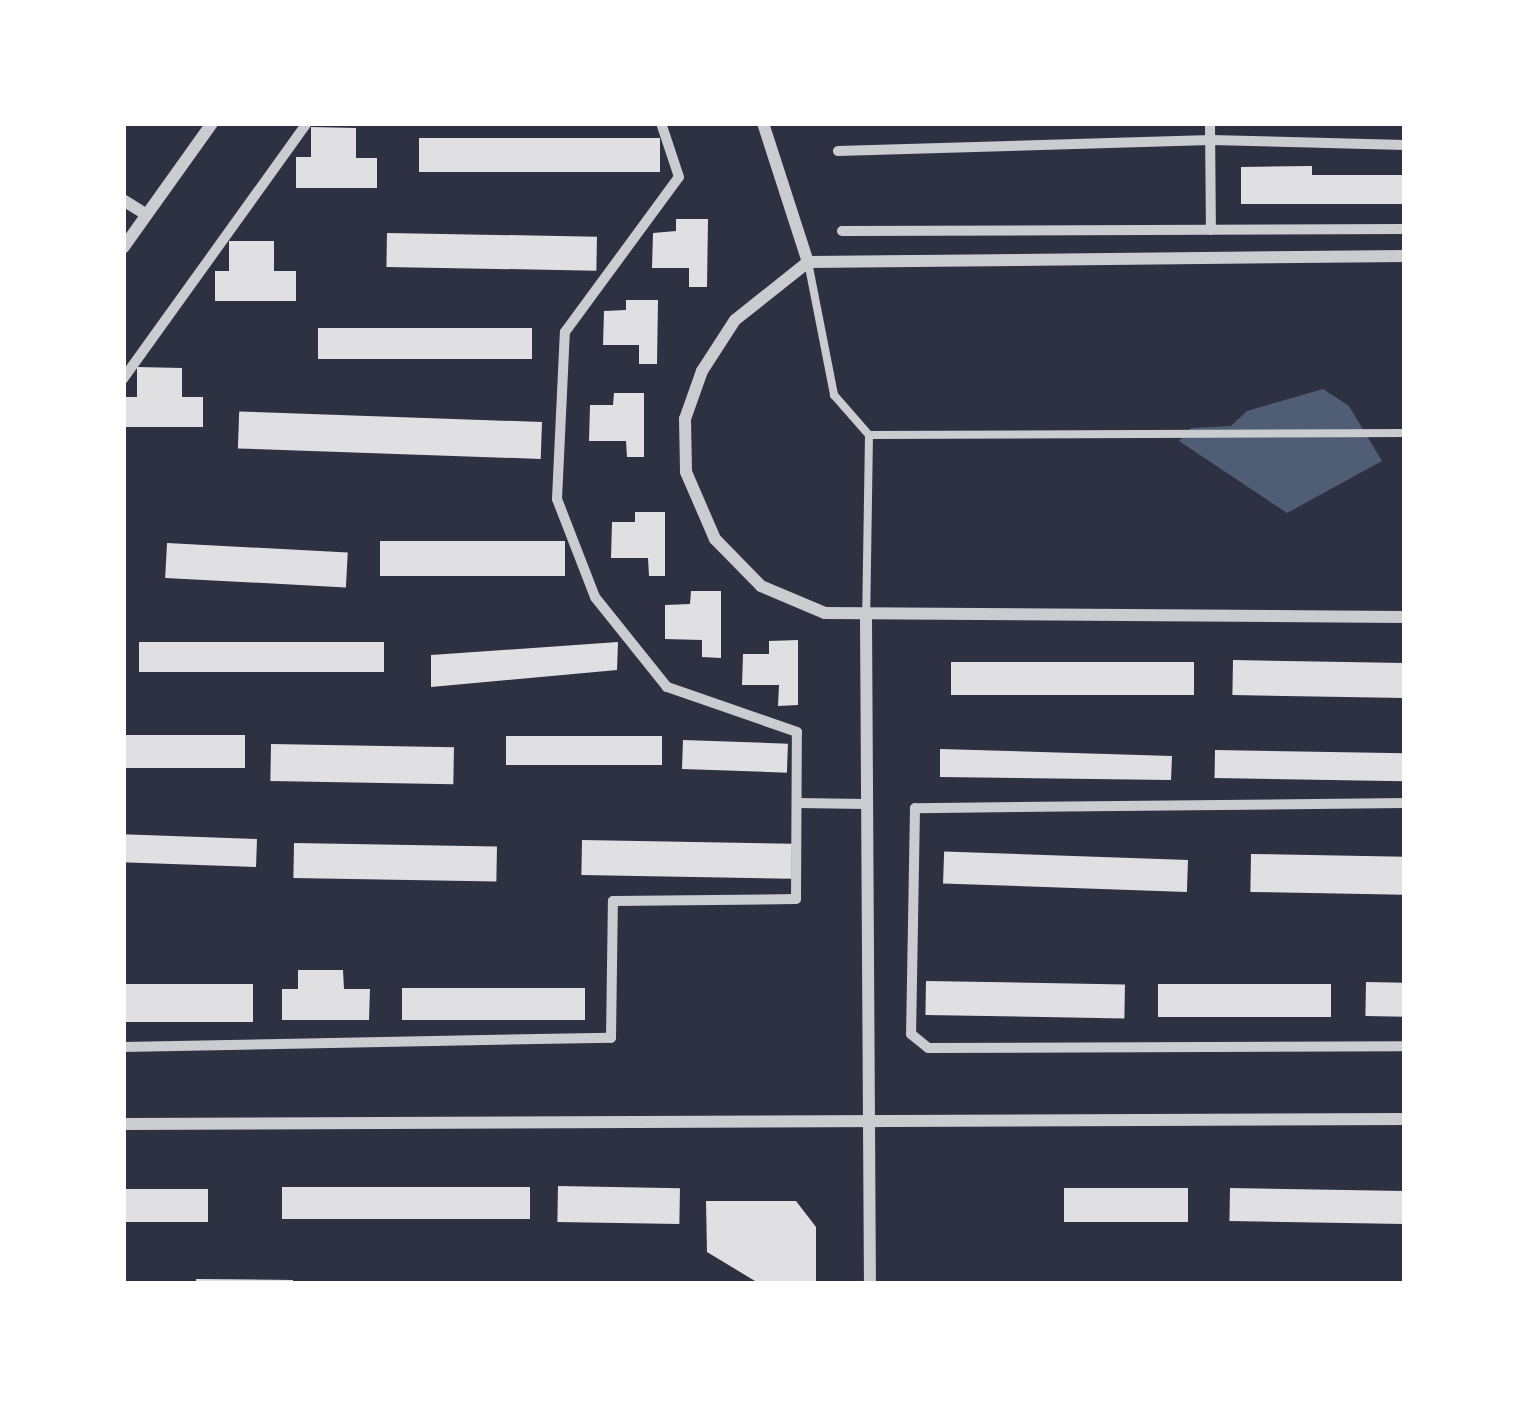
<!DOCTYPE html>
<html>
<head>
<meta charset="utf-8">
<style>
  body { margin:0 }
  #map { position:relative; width:1528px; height:1407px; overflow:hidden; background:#2d3142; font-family:Poppins,sans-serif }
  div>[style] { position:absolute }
  .water>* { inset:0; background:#4f5d75 }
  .building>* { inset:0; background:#e0e0e3; transform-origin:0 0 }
  .pedestrian>* { height:8px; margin:-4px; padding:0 4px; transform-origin:4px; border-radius:4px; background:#caccd0 }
  .minor>* { height:10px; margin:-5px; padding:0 5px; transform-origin:5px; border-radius:5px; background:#caccd0 }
  .tertiary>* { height:12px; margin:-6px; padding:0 6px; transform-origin:6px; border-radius:6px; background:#caccd0 }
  span { translate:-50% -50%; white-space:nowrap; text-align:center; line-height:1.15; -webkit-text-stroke:10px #fff; paint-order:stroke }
  .frame { position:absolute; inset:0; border:126px solid #fff; pointer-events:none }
</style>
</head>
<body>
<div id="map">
  <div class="water">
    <i style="clip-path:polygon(1323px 389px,1349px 406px,1382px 461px,1287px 513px,1179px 441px,1191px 428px,1231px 426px,1247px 411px)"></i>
  </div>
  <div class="building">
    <i style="clip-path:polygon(311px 127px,356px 128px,356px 158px,377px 158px,377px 188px,296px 188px,296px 157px,311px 157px)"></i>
    <i style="left:419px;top:138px;width:241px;height:34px"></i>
    <i style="clip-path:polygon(1312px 166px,1312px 175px,1405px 175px,1405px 204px,1241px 204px,1241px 167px)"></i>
    <i style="clip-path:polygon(676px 219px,708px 219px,707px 287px,689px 287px,689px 268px,652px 268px,653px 233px,676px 231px)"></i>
    <i style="left:387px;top:233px;width:210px;height:34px;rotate:1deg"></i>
    <i style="clip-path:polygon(229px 241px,274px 241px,274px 271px,296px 271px,296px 301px,215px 301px,215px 271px,229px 271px)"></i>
    <i style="clip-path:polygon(626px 300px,658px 300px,657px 364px,639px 364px,639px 345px,603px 345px,604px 311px,626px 310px)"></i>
    <i style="left:532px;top:328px;width:31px;height:214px;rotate:90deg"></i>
    <i style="clip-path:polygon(137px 367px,182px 368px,182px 397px,203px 397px,203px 427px,123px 427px,123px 397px,137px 397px)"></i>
    <i style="clip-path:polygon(614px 393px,644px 393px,644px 457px,627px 457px,626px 441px,589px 441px,590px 405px,613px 405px)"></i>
    <i style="left:542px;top:422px;width:37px;height:303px;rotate:92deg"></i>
    <i style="clip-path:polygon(635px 512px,665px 512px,665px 576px,649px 576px,648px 558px,611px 558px,612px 522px,635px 522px)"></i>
    <i style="left:565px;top:541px;width:35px;height:185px;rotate:90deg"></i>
    <i style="left:167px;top:543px;width:181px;height:35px;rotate:3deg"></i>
    <i style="clip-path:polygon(691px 591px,721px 591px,721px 658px,702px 657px,702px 640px,665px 639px,665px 605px,690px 604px)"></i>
    <i style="clip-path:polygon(798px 640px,798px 705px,778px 706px,779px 685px,742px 685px,743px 654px,769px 654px,769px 641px)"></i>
    <i style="left:139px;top:642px;width:245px;height:30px"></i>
    <i style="clip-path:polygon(618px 642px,617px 670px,431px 687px,431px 655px)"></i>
    <i style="left:1233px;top:660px;width:172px;height:35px;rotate:1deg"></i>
    <i style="left:951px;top:662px;width:243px;height:33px"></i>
    <i style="left:123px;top:735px;width:122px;height:33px"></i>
    <i style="left:662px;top:736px;width:29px;height:156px;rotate:90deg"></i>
    <i style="left:683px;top:740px;width:105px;height:29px;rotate:2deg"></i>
    <i style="left:271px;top:744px;width:183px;height:37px;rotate:1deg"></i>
    <i style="clip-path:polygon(940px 749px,1172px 756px,1171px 780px,940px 777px)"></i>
    <i style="left:1215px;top:750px;width:190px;height:28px;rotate:1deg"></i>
    <i style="left:257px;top:839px;width:28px;height:134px;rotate:92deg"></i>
    <i style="left:582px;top:840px;width:210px;height:35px;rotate:1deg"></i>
    <i style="left:294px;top:843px;width:203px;height:35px;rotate:1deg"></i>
    <i style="left:1251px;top:854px;width:154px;height:38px;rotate:1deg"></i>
    <i style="left:1188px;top:860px;width:32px;height:244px;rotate:92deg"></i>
    <i style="clip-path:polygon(298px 970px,343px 970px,344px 989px,370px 989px,369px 1020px,282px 1020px,282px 989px,298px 989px)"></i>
    <i style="left:926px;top:981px;width:199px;height:34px;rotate:1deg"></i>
    <i style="left:1366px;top:982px;width:39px;height:34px;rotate:1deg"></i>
    <i style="left:123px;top:984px;width:130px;height:38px"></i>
    <i style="left:1158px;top:984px;width:173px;height:33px"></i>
    <i style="left:402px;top:988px;width:183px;height:32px"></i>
    <i style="left:558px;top:1186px;width:122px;height:36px;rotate:1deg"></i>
    <i style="left:282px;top:1187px;width:248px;height:32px"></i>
    <i style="left:1064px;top:1188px;width:124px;height:34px"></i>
    <i style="left:1230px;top:1188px;width:175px;height:33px;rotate:1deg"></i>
    <i style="left:208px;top:1189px;width:33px;height:85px;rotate:90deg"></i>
    <i style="clip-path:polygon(706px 1201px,796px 1201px,816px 1227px,816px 1284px,760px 1284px,707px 1252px)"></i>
    <i style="clip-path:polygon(196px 1279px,293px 1280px,293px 1284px,196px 1284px)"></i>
  </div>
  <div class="pedestrian">
    <i style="left:808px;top:262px;width:136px;rotate:78.9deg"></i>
    <i style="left:834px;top:395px;width:53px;rotate:48.8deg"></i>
    <i style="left:869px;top:435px;width:182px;rotate:90.9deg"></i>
    <i style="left:869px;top:435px;width:536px;rotate:-0.21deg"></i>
  </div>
  <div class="minor">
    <i style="left:1210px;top:123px;width:107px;rotate:89.5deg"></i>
    <i style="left:838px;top:151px;width:373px;rotate:-1.7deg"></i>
    <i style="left:1211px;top:140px;width:194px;rotate:1.5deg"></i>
    <i style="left:842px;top:231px;width:563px;rotate:-0.2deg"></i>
    <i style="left:123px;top:379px;width:315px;rotate:-54.3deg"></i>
    <i style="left:798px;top:803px;width:67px;rotate:0.9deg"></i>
    <i style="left:1405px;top:803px;width:490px;rotate:179.4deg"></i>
    <i style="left:915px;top:808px;width:226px;rotate:91deg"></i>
    <i style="left:911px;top:1034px;width:22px;rotate:39deg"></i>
    <i style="left:928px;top:1048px;width:477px;rotate:-0.2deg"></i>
    <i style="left:123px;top:1047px;width:488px;rotate:-1.1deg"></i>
    <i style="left:611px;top:1038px;width:137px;rotate:-89.2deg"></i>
    <i style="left:613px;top:901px;width:183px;rotate:-0.6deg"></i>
    <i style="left:796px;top:899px;width:167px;rotate:-89.7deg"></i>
    <i style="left:797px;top:732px;width:138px;rotate:-160.9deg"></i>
    <i style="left:667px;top:687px;width:115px;rotate:-128.7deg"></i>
    <i style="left:595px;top:597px;width:105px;rotate:-111.2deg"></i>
    <i style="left:557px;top:499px;width:167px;rotate:-87.3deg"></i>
    <i style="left:565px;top:332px;width:192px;rotate:-53.7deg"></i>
    <i style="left:679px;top:177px;width:57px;rotate:-108.4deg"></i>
  </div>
  <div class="tertiary">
    <i style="left:763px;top:123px;width:146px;rotate:72.1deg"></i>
    <i style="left:123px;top:200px;width:26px;rotate:32deg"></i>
    <i style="left:123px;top:248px;width:153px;rotate:-54.5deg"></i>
    <i style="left:1405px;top:256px;width:597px;rotate:179.42deg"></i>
    <i style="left:808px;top:262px;width:93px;rotate:141.5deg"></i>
    <i style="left:735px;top:320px;width:61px;rotate:122.9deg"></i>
    <i style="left:702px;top:371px;width:51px;rotate:109.5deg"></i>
    <i style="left:685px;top:419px;width:53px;rotate:88.9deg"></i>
    <i style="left:686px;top:472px;width:73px;rotate:66.6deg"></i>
    <i style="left:715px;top:539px;width:66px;rotate:45.6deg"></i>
    <i style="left:761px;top:586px;width:69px;rotate:22.9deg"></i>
    <i style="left:825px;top:613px;width:580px;rotate:0.4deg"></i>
    <i style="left:866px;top:619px;width:665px;rotate:89.66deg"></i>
    <i style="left:123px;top:1124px;width:1282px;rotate:-0.22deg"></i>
  </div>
  <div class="frame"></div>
</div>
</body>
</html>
